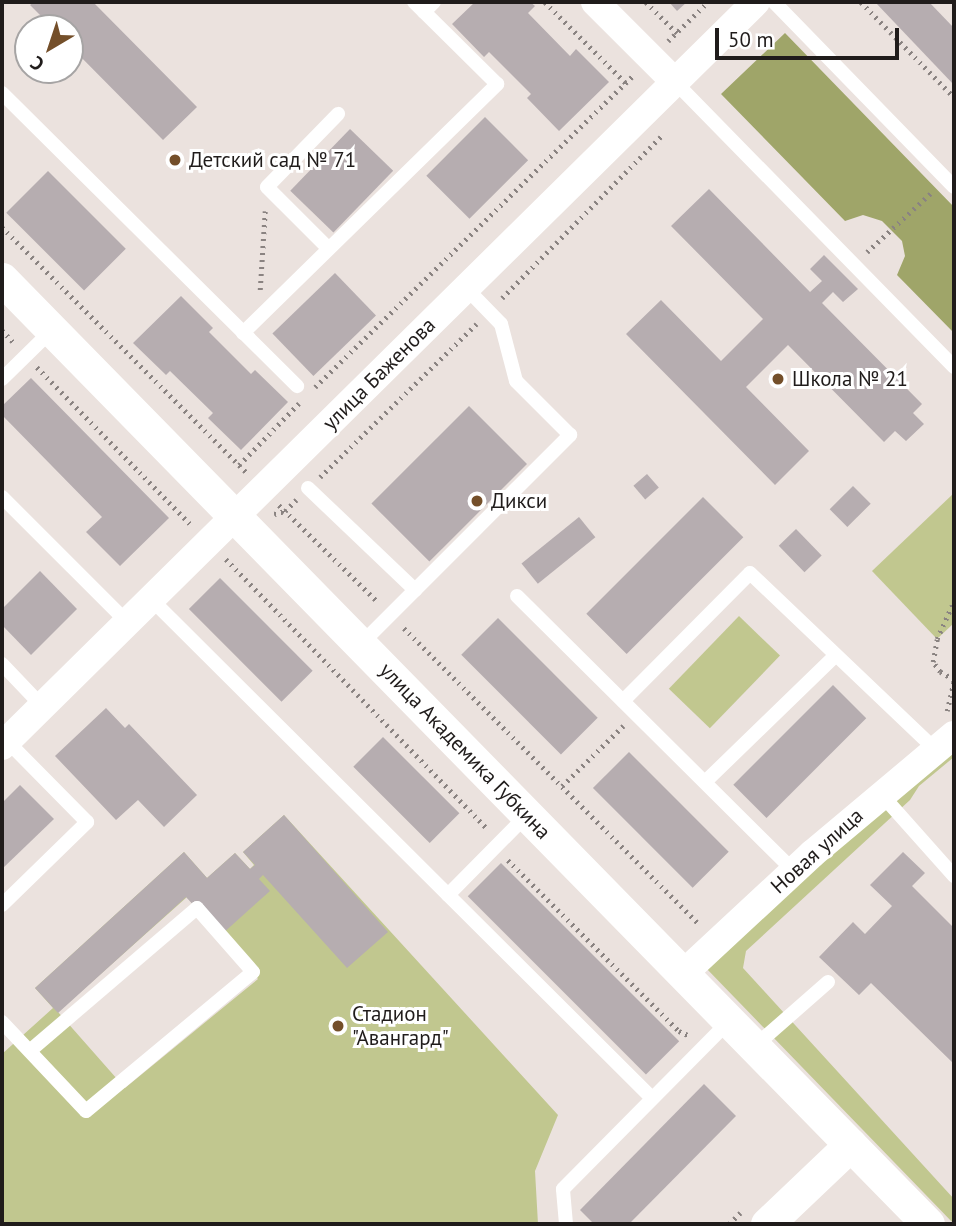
<!DOCTYPE html>
<html>
<head>
<meta charset="utf-8">
<style>
  body { margin:0 }
  #map { position:relative; width:956px; height:1226px; overflow:hidden; background:#ebe2de; font-family:"PT Sans",sans-serif }
  div>[style] { position:absolute }
  .green>* { inset:0; background:#c1c78f; transform-origin:0 0 }
  .forest>* { inset:0; background:#9fa569 }
  .building>* { inset:0; background:#b6adb0; transform-origin:0 0 }
  .path>* { height:4.5px; margin-top:-2.25px; transform-origin:0; background:repeating-linear-gradient(90deg,#8a8381 0 2px,transparent 0 7px) }
  .service>* { height:14px; margin:-7px; padding:0 7px; transform-origin:7px; border-radius:7px; background:#fff }
  .minor>* { height:28px; margin:-14px; padding:0 14px; transform-origin:14px; border-radius:14px; background:#fff }
  .tertiary>* { height:33px; margin:-16.5px; padding:0 16.5px; transform-origin:16.5px; border-radius:16.5px; background:#fff }
  .dots>* { width:19px; height:19px; translate:-50% -50%; box-sizing:border-box; border:4px solid #fff; border-radius:50% }
  span { translate:-50% -50%; white-space:nowrap; text-align:center; line-height:1.15; -webkit-text-stroke:6px #fff; paint-order:stroke }
  .poi-label { font-size:21px; color:#201c1b }
  .left { translate:0 -50%; text-align:left }
  .street-label { font-size:21px; color:#201c1b }
  .frame { position:absolute; inset:0; border:4px solid #201c1b; pointer-events:none }
  .north { position:absolute; left:14px; top:14px; width:70px; height:70px; box-sizing:border-box; background:#fff; border:2px solid #a6a4a4; border-radius:50%; rotate:219deg; font-size:19px; font-weight:700; line-height:28px; text-align:center; color:#201c1b }
  .north::after { content:''; display:block; margin:auto; width:24px; height:32px; background:#744f2a; clip-path:polygon(50% 0,100% 100%,50% 72%,0 100%) }
  .scale { position:absolute; left:715px; top:28px; width:184px; height:32px; box-sizing:border-box; border:4px solid #201c1b; border-top:0; padding-left:9px; font-size:21px; line-height:24px; white-space:nowrap; color:#201c1b; -webkit-text-stroke:5px #fff; paint-order:stroke }
</style>
</head>
<body>
<div id="map">
  <div class="green">
    <i style="clip-path:polygon(954px 493px,954px 623px,937px 639px,872px 571px)"></i>
    <i style="left:739px;top:616px;width:57px;height:101px;rotate:44deg"></i>
    <i style="clip-path:polygon(954px 747px,954px 757px,919px 786px,910px 800px,746px 951px,743px 968px,954px 1199px,954px 1224px,705px 967px,820px 861px)"></i>
    <i style="clip-path:polygon(evenodd,284px 815px,558px 1115px,535px 1171px,538px 1224px,2px 1224px,2px 1054px,53px 1008px,35px 988px,184px 852px,207px 878px,235px 853px,250px 869px,254px 865px,243px 852px,284px 815px,187px 897px,258px 979px,125px 1088px,58px 1012px,187px 897px)"></i>
  </div>
  <div class="forest">
    <i style="clip-path:polygon(785px 33px,954px 207px,954px 333px,897px 275px,905px 256px,902px 241px,882px 221px,863px 215px,845px 221px,721px 94px)"></i>
  </div>
  <div class="building">
    <i style="clip-path:polygon(34px 2px,93px 2px,197px 107px,163px 140px,70px 46px,70px 28px,53px 28px,30px 5px)"></i>
    <i style="clip-path:polygon(475px 2px,530px 2px,535px 6px,528px 13px,570px 56px,576px 49px,609px 82px,559px 131px,527px 98px,531px 94px,489px 52px,484px 57px,452px 24px)"></i>
    <i style="clip-path:polygon(669px 2px,687px 2px,677px 11px)"></i>
    <i style="clip-path:polygon(875px 2px,929px 2px,954px 28px,954px 85px)"></i>
    <i style="left:485px;top:117px;width:61px;height:83px;rotate:45deg"></i>
    <i style="left:350px;top:129px;width:60px;height:86px;rotate:44deg"></i>
    <i style="left:48px;top:171px;width:110px;height:59px;rotate:45deg"></i>
    <i style="clip-path:polygon(709px 189px,810px 292px,822px 281px,810px 269px,824px 255px,858px 289px,843px 302px,833px 292px,822px 303px,922px 404px,913px 413px,924px 424px,906px 441px,895px 431px,884px 442px,788px 345px,746px 387px,809px 451px,775px 485px,626px 334px,661px 300px,721px 361px,763px 319px,671px 226px)"></i>
    <i style="left:335px;top:273px;width:59px;height:87px;rotate:46deg"></i>
    <i style="clip-path:polygon(181px 296px,213px 328px,209px 332px,251px 374px,255px 370px,288px 402px,241px 450px,208px 418px,213px 413px,170px 371px,166px 375px,133px 343px)"></i>
    <i style="clip-path:polygon(31px 378px,169px 518px,120px 566px,86px 532px,102px 517px,2px 415px,2px 406px)"></i>
    <i style="left:469px;top:406px;width:82px;height:138px;rotate:45deg"></i>
    <i style="left:647px;top:474px;width:18px;height:18px;rotate:49deg"></i>
    <i style="left:853px;top:486px;width:25px;height:33px;rotate:45deg"></i>
    <i style="left:703px;top:497px;width:57px;height:165px;rotate:45deg"></i>
    <i style="left:579px;top:517px;width:26px;height:74px;rotate:51deg"></i>
    <i style="left:796px;top:529px;width:37px;height:24px;rotate:46deg"></i>
    <i style="clip-path:polygon(40px 571px,77px 609px,31px 655px,2px 625px,2px 609px)"></i>
    <i style="left:220px;top:578px;width:131px;height:44px;rotate:45deg"></i>
    <i style="left:498px;top:618px;width:141px;height:52px;rotate:45deg"></i>
    <i style="left:833px;top:685px;width:47px;height:141px;rotate:45deg"></i>
    <i style="clip-path:polygon(106px 708px,125px 728px,129px 724px,197px 795px,164px 827px,138px 800px,116px 820px,55px 756px)"></i>
    <i style="left:383px;top:737px;width:108px;height:42px;rotate:45deg"></i>
    <i style="left:629px;top:752px;width:141px;height:51px;rotate:45deg"></i>
    <i style="clip-path:polygon(20px 785px,54px 819px,2px 869px,2px 803px)"></i>
    <i style="clip-path:polygon(284px 815px,388px 932px,347px 968px,263px 875px,259px 879px,270px 891px,221px 935px,186px 897px,58px 1013px,35px 988px,184px 852px,207px 878px,235px 853px,250px 869px,255px 865px,243px 852px)"></i>
    <i style="clip-path:polygon(903px 852px,925px 873px,912px 886px,954px 928px,954px 1064px,871px 983px,859px 995px,819px 957px,853px 922px,865px 934px,892px 906px,870px 885px)"></i>
    <i style="left:501px;top:863px;width:252px;height:47px;rotate:45deg"></i>
    <i style="clip-path:polygon(704px 1084px,736px 1116px,629px 1224px,594px 1224px,580px 1210px)"></i>
  </div>
  <div class="path">
    <i style="left:545px;top:2px;width:116px;rotate:45deg"></i>
    <i style="left:646px;top:2px;width:44px;rotate:45deg"></i>
    <i style="left:861px;top:2px;width:133px;rotate:45.6deg"></i>
    <i style="left:668px;top:41px;width:56px;rotate:-44.3deg"></i>
    <i style="left:2px;top:227px;width:346px;rotate:45.1deg"></i>
    <i style="left:867px;top:252px;width:88px;rotate:-42.7deg"></i>
    <i style="left:260px;top:290px;width:79px;rotate:-86.4deg"></i>
    <i style="left:502px;top:298px;width:230px;rotate:-45.5deg"></i>
    <i style="left:2px;top:330px;width:18px;rotate:47deg"></i>
    <i style="left:37px;top:367px;width:222px;rotate:45.7deg"></i>
    <i style="left:315px;top:387px;width:446px;rotate:-44.4deg"></i>
    <i style="left:239px;top:465px;width:86px;rotate:-45.9deg"></i>
    <i style="left:320px;top:477px;width:219px;rotate:-44.4deg"></i>
    <i style="left:279px;top:505px;width:139px;rotate:44.4deg"></i>
    <i style="left:274px;top:514px;width:11px;rotate:-15deg"></i>
    <i style="left:285px;top:511px;width:16px;rotate:-45deg"></i>
    <i style="left:226px;top:559px;width:376px;rotate:45.9deg"></i>
    <i style="left:404px;top:628px;width:418px;rotate:45.1deg"></i>
    <i style="left:947px;top:711px;width:32px;rotate:-77deg"></i>
    <i style="left:954px;top:680px;width:16px;rotate:-150deg"></i>
    <i style="left:940px;top:672px;width:12px;rotate:-125deg"></i>
    <i style="left:933px;top:662px;width:23px;rotate:-80deg"></i>
    <i style="left:937px;top:639px;width:42px;rotate:-65.9deg"></i>
    <i style="left:562px;top:786px;width:86px;rotate:-44.5deg"></i>
    <i style="left:508px;top:860px;width:242px;rotate:45deg"></i>
    <i style="left:679px;top:1031px;width:12px;rotate:24deg"></i>
    <i style="left:729px;top:1224px;width:16px;rotate:-45deg"></i>
  </div>
  <div class="service">
    <i style="left:774px;top:2px;width:258px;rotate:45.8deg"></i>
    <i style="left:424px;top:12px;width:14px;rotate:-45deg"></i>
    <i style="left:675px;top:82px;width:399px;rotate:45.6deg"></i>
    <i style="left:2px;top:93px;width:416px;rotate:44.8deg"></i>
    <i style="left:328px;top:248px;width:86px;rotate:-135deg"></i>
    <i style="left:267px;top:187px;width:102px;rotate:-45.8deg"></i>
    <i style="left:243px;top:333px;width:356px;rotate:-44.4deg"></i>
    <i style="left:497px;top:84px;width:117px;rotate:-135.3deg"></i>
    <i style="left:2px;top:379px;width:70px;rotate:-44.4deg"></i>
    <i style="left:308px;top:488px;width:148px;rotate:43.6deg"></i>
    <i style="left:2px;top:497px;width:177px;rotate:45deg"></i>
    <i style="left:517px;top:596px;width:390px;rotate:44.8deg"></i>
    <i style="left:151px;top:599px;width:707px;rotate:44.89deg"></i>
    <i style="left:361px;top:644px;width:296px;rotate:-45deg"></i>
    <i style="left:570px;top:435px;width:76px;rotate:-135deg"></i>
    <i style="left:516px;top:381px;width:59px;rotate:-104.7deg"></i>
    <i style="left:501px;top:324px;width:50px;rotate:-134.2deg"></i>
    <i style="left:2px;top:664px;width:58px;rotate:46.4deg"></i>
    <i style="left:623px;top:701px;width:180px;rotate:-45.2deg"></i>
    <i style="left:750px;top:573px;width:257px;rotate:43.6deg"></i>
    <i style="left:705px;top:782px;width:182px;rotate:-44.1deg"></i>
    <i style="left:881px;top:794px;width:110px;rotate:48.3deg"></i>
    <i style="left:448px;top:895px;width:114px;rotate:-45.4deg"></i>
    <i style="left:2px;top:905px;width:119px;rotate:-44.3deg"></i>
    <i style="left:87px;top:822px;width:114px;rotate:-134.6deg"></i>
    <i style="left:2px;top:1022px;width:122px;rotate:46.7deg"></i>
    <i style="left:86px;top:1111px;width:217px;rotate:-39.8deg"></i>
    <i style="left:253px;top:972px;width:85px;rotate:-131.2deg"></i>
    <i style="left:197px;top:908px;width:218px;rotate:139.5deg"></i>
    <i style="left:755px;top:1046px;width:97px;rotate:-41.2deg"></i>
    <i style="left:566px;top:1224px;width:35px;rotate:-95deg"></i>
    <i style="left:563px;top:1189px;width:236px;rotate:-45.3deg"></i>
  </div>
  <div class="minor">
    <i style="left:595px;top:2px;width:113px;rotate:45deg"></i>
    <i style="left:2px;top:746px;width:1059px;rotate:-44.62deg"></i>
    <i style="left:684px;top:973px;width:175px;rotate:-42.9deg"></i>
    <i style="left:812px;top:854px;width:185px;rotate:-40deg"></i>
  </div>
  <div class="tertiary">
    <i style="left:2px;top:279px;width:1323px;rotate:45.58deg"></i>
    <i style="left:767px;top:1224px;width:115px;rotate:-43.6deg"></i>
  </div>
  <div class="dots">
    <i style="left:175px;top:160px;background:#744f2a"></i>
    <i style="left:778px;top:379px;background:#744f2a"></i>
    <i style="left:477px;top:501px;background:#744f2a"></i>
    <i style="left:338px;top:1026px;background:#744f2a"></i>
  </div>
  <div class="poi-label">
    <span class="left" style="left:189px;top:160px">Детский сад № 71</span>
    <span class="left" style="left:792px;top:379px">Школа № 21</span>
    <span class="left" style="left:491px;top:501px">Дикси</span>
    <span class="left" style="left:352px;top:1026px">Стадион<br>"Авангард"</span>
  </div>
  <div class="street-label">
    <span style="left:379px;top:374px;rotate:-45deg">улица Баженова</span>
    <span style="left:465px;top:751px;rotate:46deg">улица Академика Губкина</span>
    <span style="left:817px;top:851px;rotate:-42deg">Новая улица</span>
  </div>
  <div class="frame"></div>
  <div class="north">С</div>
  <div class="scale">50 m</div>
</div>
</body>
</html>
